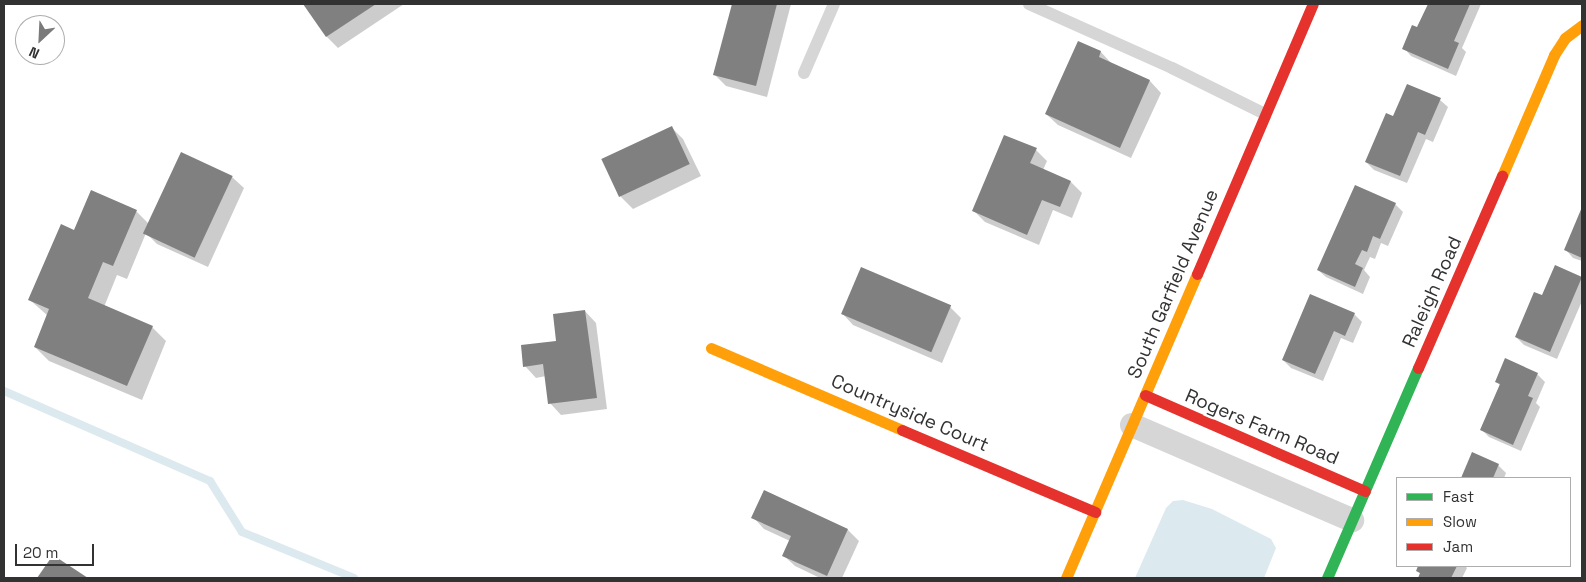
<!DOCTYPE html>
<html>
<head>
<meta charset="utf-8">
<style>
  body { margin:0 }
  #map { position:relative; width:1586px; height:582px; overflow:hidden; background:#fff; font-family:"Space Grotesk",sans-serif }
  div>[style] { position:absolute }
  .water>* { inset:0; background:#dceaf0 }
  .shadow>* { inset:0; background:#0003 }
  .stream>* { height:8px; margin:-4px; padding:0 4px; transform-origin:4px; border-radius:4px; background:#dceaf0 }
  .building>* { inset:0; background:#808080; transform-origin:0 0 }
  .lane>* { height:12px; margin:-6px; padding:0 6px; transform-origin:6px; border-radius:6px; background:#d6d6d6 }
  .street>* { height:24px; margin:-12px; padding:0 12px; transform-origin:12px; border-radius:12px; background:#d6d6d6 }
  .fast>* { height:11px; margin:-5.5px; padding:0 5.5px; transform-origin:5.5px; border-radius:5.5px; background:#30b455 }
  .slow>* { height:11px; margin:-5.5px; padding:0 5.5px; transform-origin:5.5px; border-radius:5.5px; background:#ff9f0a }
  .jam>* { height:11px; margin:-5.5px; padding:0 5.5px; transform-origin:5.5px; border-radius:5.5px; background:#e5322d }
  span { translate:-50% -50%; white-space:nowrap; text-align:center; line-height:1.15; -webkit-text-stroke:5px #fff; paint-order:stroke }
  .street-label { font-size:19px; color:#323232 }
  .frame { position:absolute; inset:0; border:5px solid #323232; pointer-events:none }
  .legend { position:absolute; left:1396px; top:477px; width:175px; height:90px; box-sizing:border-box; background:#fff; border:1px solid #adadad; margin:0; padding:6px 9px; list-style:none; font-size:15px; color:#323232 }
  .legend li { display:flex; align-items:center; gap:10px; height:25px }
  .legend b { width:25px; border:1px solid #adadad }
  .north { position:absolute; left:15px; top:15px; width:50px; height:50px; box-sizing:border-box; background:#fff; border:1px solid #adadad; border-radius:50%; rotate:205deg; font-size:14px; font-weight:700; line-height:20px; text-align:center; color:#323232 }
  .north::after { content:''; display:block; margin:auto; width:18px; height:22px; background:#7a7a7a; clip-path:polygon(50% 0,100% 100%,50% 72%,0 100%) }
  .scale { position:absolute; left:15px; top:544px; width:79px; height:22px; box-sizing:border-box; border:2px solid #323232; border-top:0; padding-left:6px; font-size:15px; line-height:18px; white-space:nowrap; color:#323232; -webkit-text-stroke:4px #fff; paint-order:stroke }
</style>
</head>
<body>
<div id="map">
  <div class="water">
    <i style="clip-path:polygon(1183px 500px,1212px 509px,1271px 539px,1276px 548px,1264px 578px,1135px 578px,1166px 508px,1173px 501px)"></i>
  </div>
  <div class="shadow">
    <i style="clip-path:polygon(305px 4px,404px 4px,338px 48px,327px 37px)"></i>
    <i style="clip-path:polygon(733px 4px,791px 4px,767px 97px,726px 86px,715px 75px)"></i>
    <i style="clip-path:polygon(1429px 4px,1481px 4px,1462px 48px,1466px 52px,1456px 76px,1411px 56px,1404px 48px,1418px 29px)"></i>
    <i style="clip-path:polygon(1079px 43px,1101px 52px,1112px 64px,1150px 81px,1161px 93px,1131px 158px,1058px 125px,1046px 114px)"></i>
    <i style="clip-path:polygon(1440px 100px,1448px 107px,1433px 142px,1426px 139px,1407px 183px,1374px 170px,1366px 162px,1394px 118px)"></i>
    <i style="clip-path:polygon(671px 127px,683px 139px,701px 176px,633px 209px,621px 197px,603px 160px)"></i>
    <i style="clip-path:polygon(1036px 150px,1047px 161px,1043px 170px,1071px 182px,1082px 193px,1072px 218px,1053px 210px,1039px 245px,985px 222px,974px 211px)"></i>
    <i style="clip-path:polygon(232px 177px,244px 188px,208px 267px,157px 244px,146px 233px,127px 279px,117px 275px,104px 307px,152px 327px,166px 341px,142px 400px,49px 361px,35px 347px,48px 316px,30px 300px,75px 232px,136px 211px,150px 225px)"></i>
    <i style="clip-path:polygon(1395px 204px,1403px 212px,1388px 246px,1381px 243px,1375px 259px,1370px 257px,1364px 270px,1370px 277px,1363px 294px,1326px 277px,1318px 270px)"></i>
    <i style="clip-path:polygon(1582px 210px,1582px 261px,1573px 258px,1566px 250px)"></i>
    <i style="clip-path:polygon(1581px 278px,1582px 301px,1557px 359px,1524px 345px,1516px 337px,1543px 296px)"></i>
    <i style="clip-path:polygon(950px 307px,961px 318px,942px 363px,853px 325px,842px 313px)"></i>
    <i style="clip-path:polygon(585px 311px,596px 323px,607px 409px,561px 415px,550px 403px,546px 376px,536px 378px,525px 366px,558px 342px)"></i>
    <i style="clip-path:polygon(1354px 314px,1362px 322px,1353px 343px,1341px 338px,1323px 381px,1291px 368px,1283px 360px)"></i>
    <i style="clip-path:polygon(1537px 374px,1545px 382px,1536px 403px,1540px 407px,1521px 451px,1489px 437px,1481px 429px,1500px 385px,1496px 382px)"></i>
    <i style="clip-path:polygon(1473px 454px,1498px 465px,1506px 473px,1504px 478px,1463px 478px)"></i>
    <i style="clip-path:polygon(764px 491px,848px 530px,859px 541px,842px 578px,820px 578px,795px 566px,783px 555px,790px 541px,764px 529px,753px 517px)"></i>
    <i style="clip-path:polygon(1419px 566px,1465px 566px,1467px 568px,1462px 578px,1419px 578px,1421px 574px,1417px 570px)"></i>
  </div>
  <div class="stream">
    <i style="left:4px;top:391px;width:225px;rotate:23.6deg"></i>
    <i style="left:210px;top:481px;width:60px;rotate:57.9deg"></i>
    <i style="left:242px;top:532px;width:121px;rotate:22.3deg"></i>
  </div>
  <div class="building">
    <i style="clip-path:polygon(303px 4px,376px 4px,326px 37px)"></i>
    <i style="clip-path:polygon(732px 4px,777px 4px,756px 86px,713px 75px)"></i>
    <i style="clip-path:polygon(1428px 4px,1470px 4px,1454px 41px,1459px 43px,1448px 69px,1402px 49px,1412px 25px,1417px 27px)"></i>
    <i style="clip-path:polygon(1078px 41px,1101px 51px,1099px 57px,1150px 80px,1120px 148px,1045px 114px)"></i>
    <i style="clip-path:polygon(1407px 84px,1441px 98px,1425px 135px,1418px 132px,1400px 176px,1365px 162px,1386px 113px,1393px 116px)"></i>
    <i style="left:672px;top:126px;width:42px;height:78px;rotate:65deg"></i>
    <i style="clip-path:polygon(1004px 135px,1037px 148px,1030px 163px,1071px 181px,1060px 207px,1042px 200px,1027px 235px,972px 211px)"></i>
    <i style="left:181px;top:152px;width:57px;height:90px;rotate:25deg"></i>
    <i style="clip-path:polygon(1355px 185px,1396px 203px,1380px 239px,1373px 236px,1367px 252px,1362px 250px,1355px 264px,1363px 268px,1355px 287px,1317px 270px)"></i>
    <i style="clip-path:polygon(91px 190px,137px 210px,113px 266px,103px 262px,88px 298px,153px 326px,127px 386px,34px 347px,49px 309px,28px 300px,61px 224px,74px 230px)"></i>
    <i style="clip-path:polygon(1582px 207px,1582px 258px,1564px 250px)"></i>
    <i style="clip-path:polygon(1555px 265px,1582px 277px,1550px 352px,1515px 337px,1534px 292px,1542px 295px)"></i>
    <i style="left:861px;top:267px;width:98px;height:51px;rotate:23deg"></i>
    <i style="clip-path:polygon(1310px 294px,1355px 313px,1345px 336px,1334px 331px,1315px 374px,1282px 360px)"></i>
    <i style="clip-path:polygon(585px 310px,597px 398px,548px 404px,543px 364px,523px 367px,521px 345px,556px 341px,553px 314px)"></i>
    <i style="clip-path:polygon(1505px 358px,1538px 373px,1528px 396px,1533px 398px,1513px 445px,1480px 430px,1500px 384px,1495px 382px)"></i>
    <i style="clip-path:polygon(1472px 452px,1499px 464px,1493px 478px,1461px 478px)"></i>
    <i style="clip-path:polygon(764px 490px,848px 529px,827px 576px,782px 556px,791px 536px,751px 518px)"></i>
    <i style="clip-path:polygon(53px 555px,88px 578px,37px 578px)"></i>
    <i style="clip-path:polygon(1418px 566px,1457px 566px,1451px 578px,1418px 578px,1420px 573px,1416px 571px)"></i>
  </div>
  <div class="lane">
    <i style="left:1029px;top:4px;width:157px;rotate:24.1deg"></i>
    <i style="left:1172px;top:68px;width:104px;rotate:26.3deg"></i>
    <i style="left:804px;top:73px;width:75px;rotate:-66.5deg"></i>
  </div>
  <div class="street">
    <i style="left:1132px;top:425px;width:240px;rotate:23.4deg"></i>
  </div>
  <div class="fast">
    <i style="left:1327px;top:578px;width:229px;rotate:-66.6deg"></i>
  </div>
  <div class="slow">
    <i style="left:1502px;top:176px;width:132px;rotate:-66.7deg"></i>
    <i style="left:1554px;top:55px;width:20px;rotate:-57deg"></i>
    <i style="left:1565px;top:38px;width:21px;rotate:-37deg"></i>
    <i style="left:711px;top:348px;width:208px;rotate:23.2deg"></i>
    <i style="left:1066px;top:578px;width:331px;rotate:-66.7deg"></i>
  </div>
  <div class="jam">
    <i style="left:1197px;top:274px;width:294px;rotate:-66.8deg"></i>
    <i style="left:1418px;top:368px;width:210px;rotate:-66.4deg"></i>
    <i style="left:1145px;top:395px;width:240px;rotate:23.6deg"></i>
    <i style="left:902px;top:430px;width:210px;rotate:23deg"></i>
  </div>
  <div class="street-label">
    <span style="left:1173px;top:284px;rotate:-67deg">South Garfield Avenue</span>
    <span style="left:1432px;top:292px;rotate:-66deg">Raleigh Road</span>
    <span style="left:910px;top:413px;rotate:23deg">Countryside Court</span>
    <span style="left:1262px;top:427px;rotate:23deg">Rogers Farm Road</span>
  </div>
  <div class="frame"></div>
  <ul class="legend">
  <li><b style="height:6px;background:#30b455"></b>Fast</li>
  <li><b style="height:6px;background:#ff9f0a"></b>Slow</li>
  <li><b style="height:6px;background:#e5322d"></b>Jam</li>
  </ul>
  <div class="north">N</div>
  <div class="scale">20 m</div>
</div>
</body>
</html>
